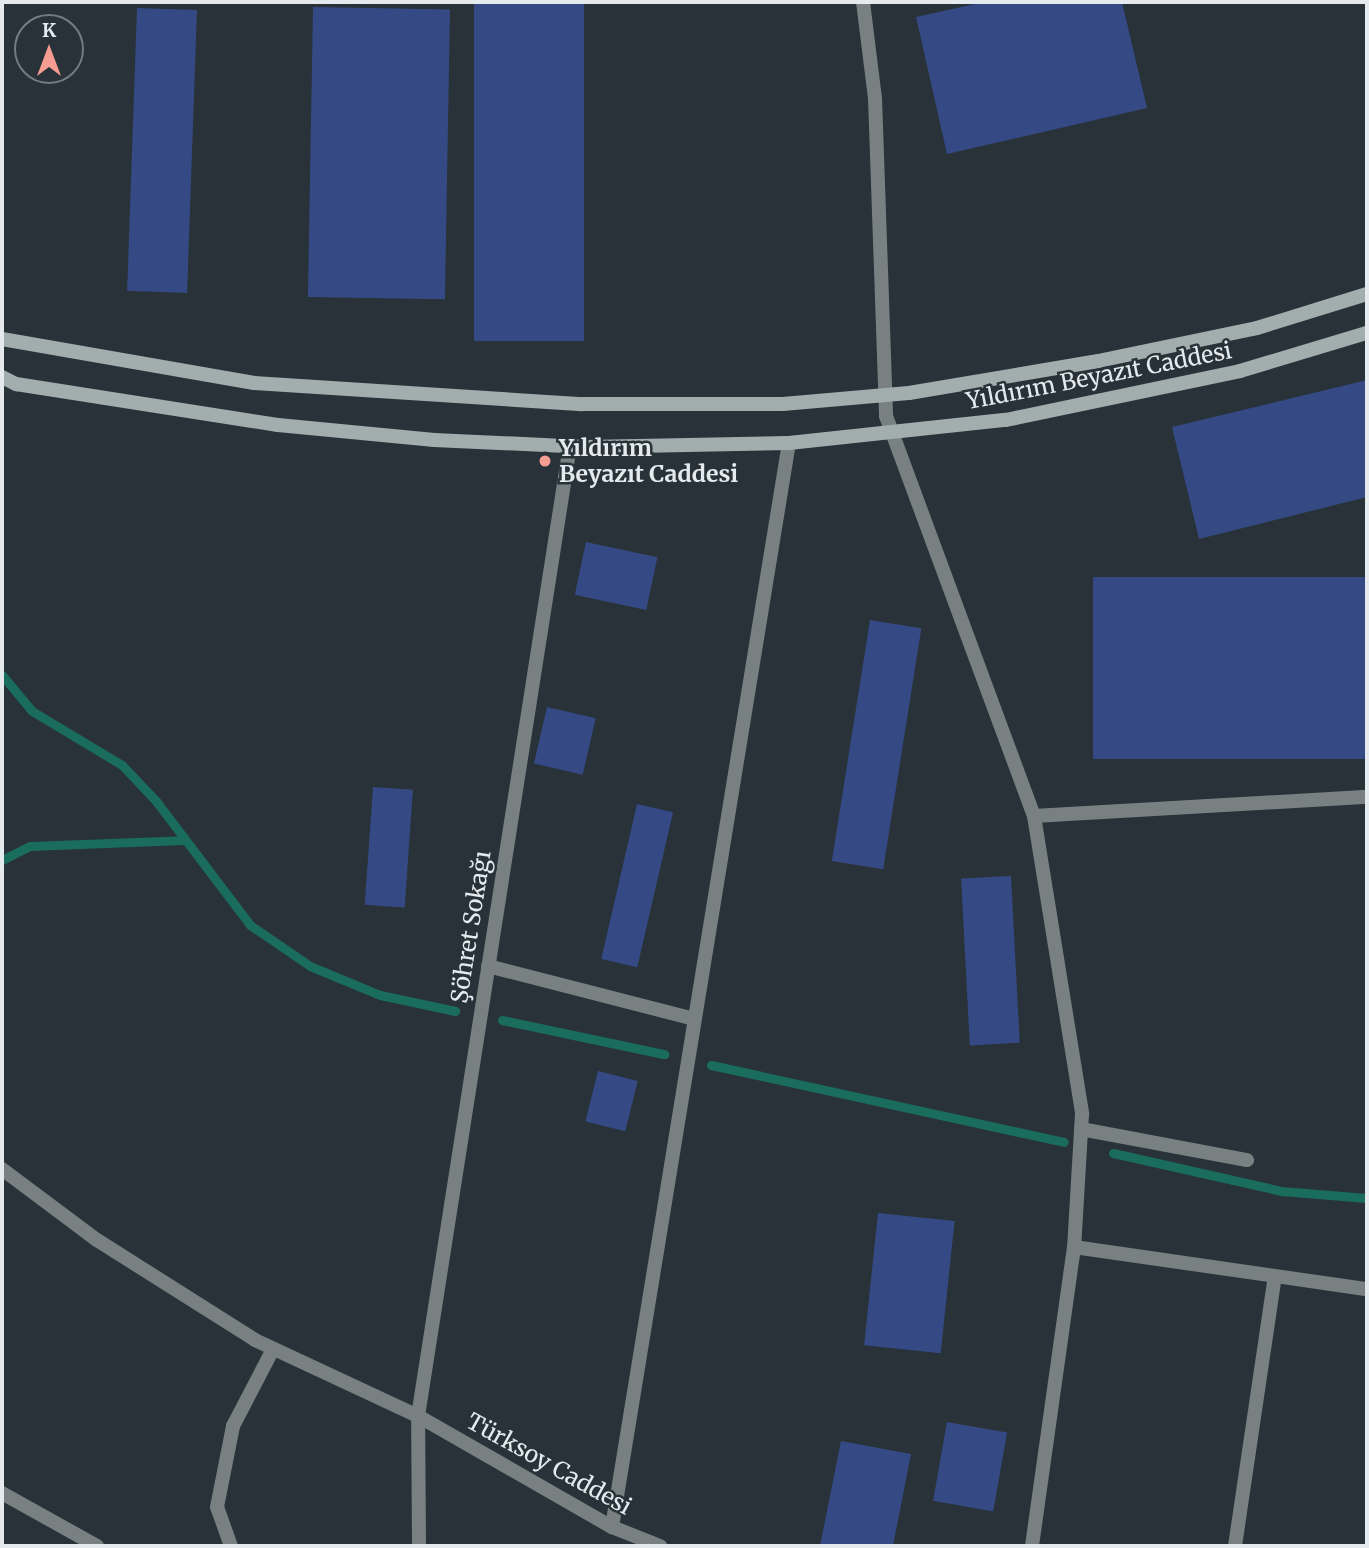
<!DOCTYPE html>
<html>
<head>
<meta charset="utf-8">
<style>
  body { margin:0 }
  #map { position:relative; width:1369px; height:1548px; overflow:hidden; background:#283238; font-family:Merriweather,serif }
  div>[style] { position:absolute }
  .stream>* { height:9px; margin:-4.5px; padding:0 4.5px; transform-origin:4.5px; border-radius:4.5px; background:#1a6c5d }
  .building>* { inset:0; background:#354a84; transform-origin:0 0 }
  .service>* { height:14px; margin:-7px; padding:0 7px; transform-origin:7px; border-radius:7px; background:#798081 }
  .minor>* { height:14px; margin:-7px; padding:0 7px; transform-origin:7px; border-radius:7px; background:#798081 }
  .tertiary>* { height:14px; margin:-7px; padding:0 7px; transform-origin:7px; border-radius:7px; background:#798081 }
  .secondary>* { height:14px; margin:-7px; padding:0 7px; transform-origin:7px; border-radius:7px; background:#a2adae }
  .dots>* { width:19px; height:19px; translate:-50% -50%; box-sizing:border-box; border:4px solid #283238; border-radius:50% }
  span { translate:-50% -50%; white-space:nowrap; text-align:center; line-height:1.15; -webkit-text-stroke:5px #283238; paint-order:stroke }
  .street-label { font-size:23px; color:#e4eaee }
  .poi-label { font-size:23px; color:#e4eaee; font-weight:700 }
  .left { translate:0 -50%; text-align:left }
  .frame { position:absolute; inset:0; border:4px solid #e4eaee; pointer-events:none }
  .north { position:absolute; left:14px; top:14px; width:70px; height:70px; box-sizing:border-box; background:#283238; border:2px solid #737c81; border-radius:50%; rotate:0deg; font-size:19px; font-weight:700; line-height:28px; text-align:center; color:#e4eaee }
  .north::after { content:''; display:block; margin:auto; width:24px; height:32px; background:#f59c93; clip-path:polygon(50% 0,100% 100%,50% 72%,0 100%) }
</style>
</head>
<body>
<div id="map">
  <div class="stream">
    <i style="left:2px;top:675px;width:47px;rotate:50.2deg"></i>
    <i style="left:32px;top:711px;width:105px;rotate:31deg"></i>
    <i style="left:122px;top:765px;width:50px;rotate:46.6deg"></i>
    <i style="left:156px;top:801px;width:156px;rotate:52.8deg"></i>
    <i style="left:250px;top:925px;width:73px;rotate:34.3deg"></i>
    <i style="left:310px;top:966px;width:76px;rotate:22.5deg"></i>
    <i style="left:380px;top:995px;width:77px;rotate:12deg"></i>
    <i style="left:2px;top:860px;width:31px;rotate:-27deg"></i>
    <i style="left:30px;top:846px;width:153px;rotate:-2.2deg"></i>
    <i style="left:502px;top:1020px;width:166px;rotate:11.9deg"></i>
    <i style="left:711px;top:1065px;width:361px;rotate:12.3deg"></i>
    <i style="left:1113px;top:1153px;width:172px;rotate:12.7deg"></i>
    <i style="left:1281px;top:1191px;width:86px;rotate:4.7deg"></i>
  </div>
  <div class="building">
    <i style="left:474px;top:2px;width:110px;height:339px"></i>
    <i style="clip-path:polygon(984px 2px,1122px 2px,1147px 108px,947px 154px,916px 17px)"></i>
    <i style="left:313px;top:7px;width:137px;height:290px;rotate:1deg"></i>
    <i style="left:137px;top:8px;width:60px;height:283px;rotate:2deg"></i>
    <i style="clip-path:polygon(1367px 380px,1367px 497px,1199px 539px,1172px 427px)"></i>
    <i style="left:586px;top:542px;width:73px;height:54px;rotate:12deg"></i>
    <i style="left:1367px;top:577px;width:182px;height:274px;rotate:90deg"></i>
    <i style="left:870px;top:620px;width:52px;height:244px;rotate:9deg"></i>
    <i style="left:547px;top:707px;width:50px;height:58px;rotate:13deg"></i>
    <i style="left:373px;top:787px;width:40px;height:118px;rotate:4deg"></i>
    <i style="left:637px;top:804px;width:37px;height:159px;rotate:13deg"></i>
    <i style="left:1011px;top:876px;width:167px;height:50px;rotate:87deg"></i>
    <i style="left:598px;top:1071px;width:41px;height:52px;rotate:14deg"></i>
    <i style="left:878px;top:1213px;width:77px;height:133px;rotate:6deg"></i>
    <i style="left:947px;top:1422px;width:61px;height:80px;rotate:10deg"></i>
    <i style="clip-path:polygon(841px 1441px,911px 1454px,893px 1546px,820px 1546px)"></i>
  </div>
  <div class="service">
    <i style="left:1081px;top:1129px;width:169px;rotate:10.6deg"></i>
  </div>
  <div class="minor">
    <i style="left:863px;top:2px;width:97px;rotate:82.9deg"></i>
    <i style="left:875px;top:98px;width:318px;rotate:88deg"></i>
    <i style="left:886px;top:416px;width:427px;rotate:69.7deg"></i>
    <i style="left:1034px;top:816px;width:302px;rotate:80.8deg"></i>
    <i style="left:1082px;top:1114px;width:133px;rotate:93.4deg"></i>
    <i style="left:1074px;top:1247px;width:302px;rotate:98deg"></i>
    <i style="left:1034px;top:816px;width:334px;rotate:-3.3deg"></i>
    <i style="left:488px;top:966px;width:213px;rotate:14.4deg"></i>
    <i style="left:2px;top:1169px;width:119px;rotate:36.8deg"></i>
    <i style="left:97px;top:1240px;width:187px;rotate:32.3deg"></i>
    <i style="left:255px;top:1340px;width:180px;rotate:25deg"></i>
    <i style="left:1074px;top:1247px;width:296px;rotate:8.2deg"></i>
    <i style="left:612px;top:1527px;width:1098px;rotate:-80.73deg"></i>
    <i style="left:231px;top:1546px;width:41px;rotate:-109.7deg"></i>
    <i style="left:217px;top:1507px;width:83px;rotate:-78.8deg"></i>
    <i style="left:233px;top:1426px;width:87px;rotate:-62.5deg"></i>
    <i style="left:419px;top:1546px;width:130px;rotate:-90.4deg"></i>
    <i style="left:418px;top:1416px;width:983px;rotate:-81.1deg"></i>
    <i style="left:1235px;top:1546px;width:273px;rotate:-81.6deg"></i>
  </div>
  <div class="tertiary">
    <i style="left:418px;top:1416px;width:224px;rotate:29.8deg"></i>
    <i style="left:612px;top:1527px;width:52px;rotate:21.6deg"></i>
    <i style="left:2px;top:1493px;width:109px;rotate:29.2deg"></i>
  </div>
  <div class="secondary">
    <i style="left:2px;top:339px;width:256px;rotate:9.9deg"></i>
    <i style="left:254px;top:383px;width:329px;rotate:3.7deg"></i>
    <i style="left:582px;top:404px;width:201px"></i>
    <i style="left:783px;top:404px;width:126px;rotate:-5deg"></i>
    <i style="left:909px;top:393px;width:192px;rotate:-9.6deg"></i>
    <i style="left:1098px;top:361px;width:162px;rotate:-11.7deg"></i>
    <i style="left:1257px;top:328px;width:115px;rotate:-17.2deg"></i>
    <i style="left:2px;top:377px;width:16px;rotate:27deg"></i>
    <i style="left:16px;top:384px;width:265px;rotate:8.9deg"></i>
    <i style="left:278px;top:425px;width:157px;rotate:5.5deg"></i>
    <i style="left:434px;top:440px;width:152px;rotate:2.6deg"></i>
    <i style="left:586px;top:447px;width:203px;rotate:-1.1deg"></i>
    <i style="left:789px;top:443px;width:218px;rotate:-6.1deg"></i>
    <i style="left:1006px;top:420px;width:239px;rotate:-11.8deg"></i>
    <i style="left:1240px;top:371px;width:133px;rotate:-16.7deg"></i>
  </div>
  <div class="dots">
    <i style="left:545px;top:461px;background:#f59c93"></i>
  </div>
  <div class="street-label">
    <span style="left:1099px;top:376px;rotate:-11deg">Yıldırım Beyazıt Caddesi</span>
    <span style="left:471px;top:927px;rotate:-81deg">Şöhret Sokağı</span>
    <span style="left:549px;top:1464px;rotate:29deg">Türksoy Caddesi</span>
  </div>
  <div class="poi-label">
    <span class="left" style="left:559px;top:461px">Yıldırım<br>Beyazıt Caddesi</span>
  </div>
  <div class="frame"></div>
  <div class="north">K</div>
</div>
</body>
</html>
